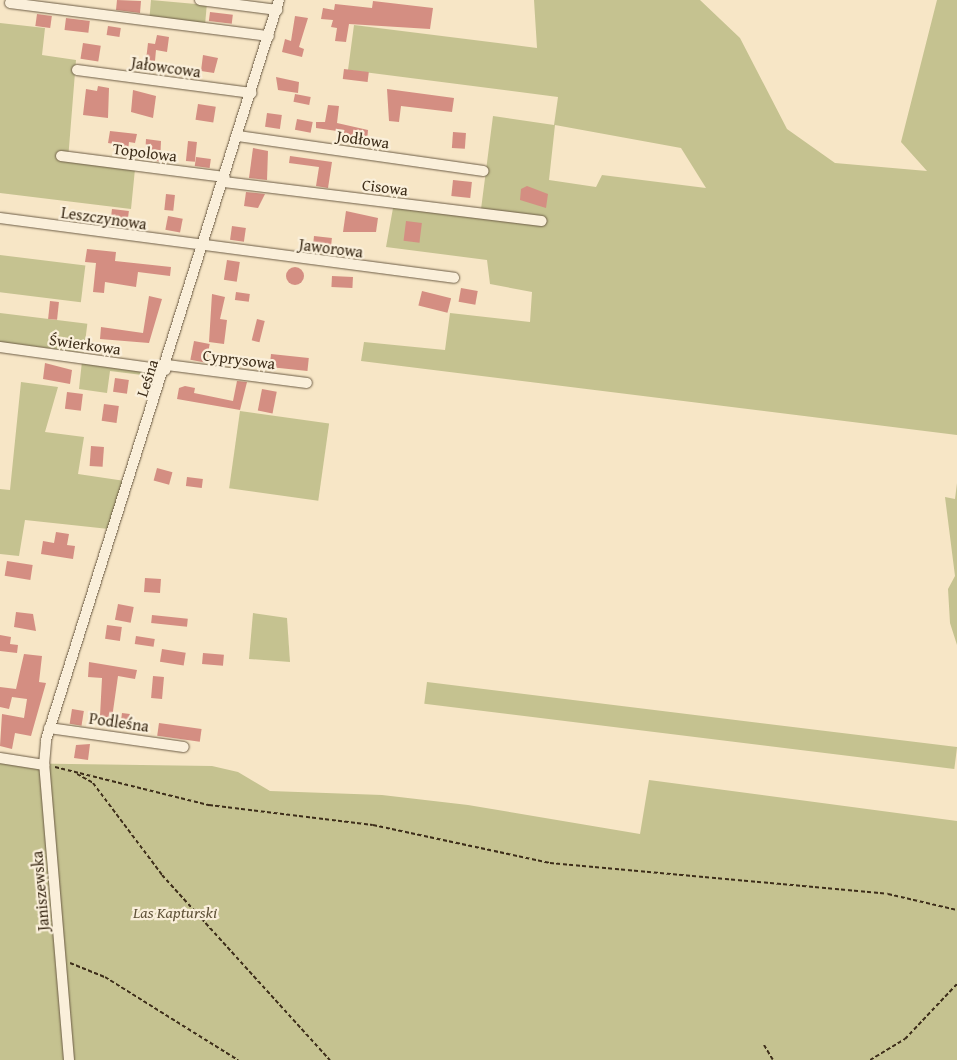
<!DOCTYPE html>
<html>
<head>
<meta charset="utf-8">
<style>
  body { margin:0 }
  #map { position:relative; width:957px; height:1060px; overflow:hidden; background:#f7e6c6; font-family:"Gentium Book Plus",serif }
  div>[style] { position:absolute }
  .green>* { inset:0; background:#c5c290; transform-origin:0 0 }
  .building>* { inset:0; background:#d48e82; transform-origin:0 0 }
  .round { border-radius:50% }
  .path>* { height:2px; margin-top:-1px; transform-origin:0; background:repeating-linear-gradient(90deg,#3e2e1a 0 4px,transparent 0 6.5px) }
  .roads { filter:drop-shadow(0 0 1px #6c5c45) drop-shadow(0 0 1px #6c5c45) }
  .minor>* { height:10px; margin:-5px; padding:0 5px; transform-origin:5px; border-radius:5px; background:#faefda }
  span { translate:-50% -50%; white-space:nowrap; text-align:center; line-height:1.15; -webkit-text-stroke:4.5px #faefda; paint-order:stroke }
  .street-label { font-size:16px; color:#3e2e1a }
  .park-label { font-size:16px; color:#605338; font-style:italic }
</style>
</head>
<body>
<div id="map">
  <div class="green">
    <i style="left:151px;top:0;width:56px;height:18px;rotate:5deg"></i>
    <i style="clip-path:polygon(evenodd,534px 0,700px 0,740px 38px,787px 129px,835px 163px,927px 171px,901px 142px,937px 0,957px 0,957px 435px,361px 361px,364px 342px,445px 350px,450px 313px,530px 322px,532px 292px,490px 284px,487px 260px,386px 247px,393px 208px,480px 217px,493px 116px,554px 125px,558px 97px,348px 70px,354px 25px,537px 48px,534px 0,555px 125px,681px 148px,706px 188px,602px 175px,596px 187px,549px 180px,555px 125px)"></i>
    <i style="clip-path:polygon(0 23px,45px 28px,42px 55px,76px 60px,68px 160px,135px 169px,131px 209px,0 193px)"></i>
    <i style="left:0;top:255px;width:86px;height:37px;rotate:7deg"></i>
    <i style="left:0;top:313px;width:88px;height:29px;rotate:7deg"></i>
    <i style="clip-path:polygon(82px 361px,157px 371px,151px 382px,142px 375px,110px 371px,107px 393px,79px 389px)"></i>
    <i style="clip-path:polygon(21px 382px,58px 387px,45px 432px,84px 437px,78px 474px,125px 481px,109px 529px,25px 520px,19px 556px,0 554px,0 489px,10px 490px)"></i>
    <i style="left:240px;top:411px;width:90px;height:78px;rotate:8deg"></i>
    <i style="clip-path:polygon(957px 483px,957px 645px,950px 623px,948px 589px,955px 576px,945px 497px,955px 499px)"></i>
    <i style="clip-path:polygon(253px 613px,287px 618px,290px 662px,249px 659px)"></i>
    <i style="left:427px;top:682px;width:534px;height:22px;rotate:7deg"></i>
    <i style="clip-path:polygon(0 763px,212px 766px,238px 772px,270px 791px,382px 795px,468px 805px,640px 834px,649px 780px,957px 821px,957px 1060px,0 1060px)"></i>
  </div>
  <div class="building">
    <i style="clip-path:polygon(117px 0,141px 1px,140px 13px,116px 10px)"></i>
    <i style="clip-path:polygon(373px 1px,433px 8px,430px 29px,349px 24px,346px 42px,335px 41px,337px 28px,331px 27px,333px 20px,321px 19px,323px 8px,334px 10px,335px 4px,372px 8px)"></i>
    <i style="left:210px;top:12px;width:23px;height:9px;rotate:7deg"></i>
    <i style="left:37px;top:14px;width:15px;height:12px;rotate:8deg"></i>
    <i style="clip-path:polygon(295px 16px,308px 18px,299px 47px,304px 49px,302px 57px,282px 52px,285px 39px,291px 41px)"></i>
    <i style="left:66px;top:18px;width:24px;height:12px;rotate:7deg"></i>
    <i style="left:108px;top:26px;width:13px;height:9px;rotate:9deg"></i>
    <i style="clip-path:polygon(157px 35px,169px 37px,167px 52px,156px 50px,155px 61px,146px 60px,148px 43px,155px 44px)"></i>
    <i style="left:83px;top:43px;width:18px;height:16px;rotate:9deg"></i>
    <i style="clip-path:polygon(203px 55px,218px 58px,214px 73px,201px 71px)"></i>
    <i style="left:344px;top:69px;width:25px;height:10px;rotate:7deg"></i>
    <i style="clip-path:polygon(276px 77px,299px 82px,298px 93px,278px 90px)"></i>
    <i style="clip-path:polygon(98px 86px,109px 88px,108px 118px,83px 115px,86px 89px,97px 91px)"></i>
    <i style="clip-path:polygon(387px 89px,454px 98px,452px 112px,401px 106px,399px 122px,389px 121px)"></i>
    <i style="clip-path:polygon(133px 90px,156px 96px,153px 118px,131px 112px)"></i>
    <i style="left:295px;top:94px;width:16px;height:8px;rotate:11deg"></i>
    <i style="left:198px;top:104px;width:18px;height:16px;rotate:9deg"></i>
    <i style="clip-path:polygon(328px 105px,339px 106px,337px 123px,368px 130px,367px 141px,344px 139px,344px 132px,316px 128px,316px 122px,325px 122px)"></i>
    <i style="left:267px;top:113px;width:15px;height:14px;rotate:8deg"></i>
    <i style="left:297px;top:119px;width:16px;height:11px;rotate:11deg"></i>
    <i style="clip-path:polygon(110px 131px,137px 134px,135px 143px,129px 142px,128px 151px,113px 149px,114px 144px,108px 143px)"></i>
    <i style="left:453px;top:132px;width:13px;height:16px;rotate:4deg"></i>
    <i style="clip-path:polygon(146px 139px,161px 141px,160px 162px,145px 157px)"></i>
    <i style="left:188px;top:141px;width:9px;height:20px;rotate:6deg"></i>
    <i style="clip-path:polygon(253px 148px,268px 151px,267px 180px,249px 178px)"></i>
    <i style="clip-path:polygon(290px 156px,332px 162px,328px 188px,316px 186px,319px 167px,289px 163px)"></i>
    <i style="left:196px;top:157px;width:15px;height:9px;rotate:8deg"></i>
    <i style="left:453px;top:180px;width:19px;height:16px;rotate:6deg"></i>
    <i style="clip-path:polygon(527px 186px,548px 194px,546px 208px,520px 200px,521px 189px)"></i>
    <i style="clip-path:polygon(246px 192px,265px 194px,258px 208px,244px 206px)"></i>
    <i style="left:166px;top:194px;width:9px;height:16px;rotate:6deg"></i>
    <i style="left:112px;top:209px;width:17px;height:16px;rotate:7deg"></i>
    <i style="clip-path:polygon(346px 211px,378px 218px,376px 232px,343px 232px)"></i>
    <i style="left:168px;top:216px;width:15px;height:14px;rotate:11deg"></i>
    <i style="left:406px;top:221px;width:16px;height:20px;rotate:7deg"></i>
    <i style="left:232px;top:226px;width:14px;height:14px;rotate:8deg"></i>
    <i style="left:314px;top:236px;width:18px;height:16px;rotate:6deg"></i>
    <i style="clip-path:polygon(87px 249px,116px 252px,115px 261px,171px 267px,170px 276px,138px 272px,136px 287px,105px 282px,104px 293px,93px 292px,96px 263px,85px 262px)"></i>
    <i style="left:227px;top:260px;width:13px;height:20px;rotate:9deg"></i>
    <i class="round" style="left:286px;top:267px;width:18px;height:18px"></i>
    <i style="left:332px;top:276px;width:21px;height:11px;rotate:3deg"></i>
    <i style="left:461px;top:288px;width:17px;height:14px;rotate:10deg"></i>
    <i style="left:422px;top:291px;width:30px;height:15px;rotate:14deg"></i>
    <i style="left:236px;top:292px;width:14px;height:8px;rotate:8deg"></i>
    <i style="clip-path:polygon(212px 294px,225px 297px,220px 319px,227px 320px,224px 344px,209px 342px)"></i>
    <i style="clip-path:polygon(149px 296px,162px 299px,149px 343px,100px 339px,101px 327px,143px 333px)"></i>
    <i style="left:50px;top:301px;width:9px;height:18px;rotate:6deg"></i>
    <i style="left:257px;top:319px;width:8px;height:22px;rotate:14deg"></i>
    <i style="left:194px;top:341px;width:16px;height:19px;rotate:11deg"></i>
    <i style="left:271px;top:354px;width:38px;height:13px;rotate:6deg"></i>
    <i style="clip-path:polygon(45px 363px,72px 370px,70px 384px,43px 379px)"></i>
    <i style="left:115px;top:378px;width:14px;height:14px;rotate:8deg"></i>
    <i style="clip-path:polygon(237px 381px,247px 382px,240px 410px,177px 399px,179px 388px,185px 386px,195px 388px,194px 393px,233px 401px)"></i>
    <i style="left:262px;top:389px;width:15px;height:22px;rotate:11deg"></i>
    <i style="left:67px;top:392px;width:16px;height:17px;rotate:7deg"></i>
    <i style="left:104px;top:404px;width:15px;height:17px;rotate:8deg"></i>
    <i style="left:91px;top:446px;width:13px;height:20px;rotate:4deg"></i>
    <i style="left:157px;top:468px;width:16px;height:13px;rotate:15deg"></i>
    <i style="left:187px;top:477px;width:16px;height:9px;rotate:7deg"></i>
    <i style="clip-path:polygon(56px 532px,69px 534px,67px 545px,75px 546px,73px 559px,41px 554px,43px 541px,54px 543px)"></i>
    <i style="left:7px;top:561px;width:26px;height:15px;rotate:9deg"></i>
    <i style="left:145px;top:578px;width:16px;height:14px;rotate:4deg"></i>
    <i style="left:118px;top:604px;width:16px;height:16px;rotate:11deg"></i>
    <i style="clip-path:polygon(16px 612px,33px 614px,36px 631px,14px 627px)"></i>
    <i style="left:152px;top:615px;width:36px;height:8px;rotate:6deg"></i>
    <i style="left:107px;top:625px;width:15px;height:14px;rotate:8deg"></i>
    <i style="clip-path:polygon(0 635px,11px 637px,10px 644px,18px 645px,17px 653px,0 651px)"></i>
    <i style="left:136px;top:636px;width:19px;height:8px;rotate:9deg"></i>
    <i style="left:162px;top:649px;width:24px;height:13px;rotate:9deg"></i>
    <i style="left:203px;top:653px;width:21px;height:11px;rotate:5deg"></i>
    <i style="clip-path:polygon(24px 654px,42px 656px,39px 682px,46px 683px,31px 736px,15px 733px,12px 749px,0 746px,2px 714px,24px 718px,27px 699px,12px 697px,9px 709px,0 707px,0 687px,16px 689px)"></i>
    <i style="clip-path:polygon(89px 662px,137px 670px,135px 679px,118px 676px,112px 718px,100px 716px,102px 678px,88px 677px)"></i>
    <i style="left:153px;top:676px;width:11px;height:22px;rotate:5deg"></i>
    <i style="left:72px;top:709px;width:12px;height:15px;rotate:9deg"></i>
    <i style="left:122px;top:713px;width:8px;height:14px;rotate:7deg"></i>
    <i style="left:159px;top:723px;width:43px;height:13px;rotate:8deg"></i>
    <i style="clip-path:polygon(90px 744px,88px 760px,74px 758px,76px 745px)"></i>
  </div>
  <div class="path">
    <i style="left:55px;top:767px;width:159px;rotate:13.9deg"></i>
    <i style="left:209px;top:805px;width:165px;rotate:7deg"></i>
    <i style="left:373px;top:825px;width:181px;rotate:12.1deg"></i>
    <i style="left:550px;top:863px;width:339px;rotate:5.2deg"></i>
    <i style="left:888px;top:894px;width:71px;rotate:13.1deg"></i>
    <i style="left:77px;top:774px;width:18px;rotate:29deg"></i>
    <i style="left:93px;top:783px;width:115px;rotate:53.1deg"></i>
    <i style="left:162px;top:875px;width:250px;rotate:47.8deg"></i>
    <i style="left:70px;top:963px;width:38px;rotate:22deg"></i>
    <i style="left:105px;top:977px;width:157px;rotate:32deg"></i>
    <i style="left:764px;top:1045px;width:17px;rotate:59deg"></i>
    <i style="left:870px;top:1060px;width:41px;rotate:-31deg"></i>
    <i style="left:905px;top:1039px;width:76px;rotate:-46.6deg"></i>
  </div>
  <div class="roads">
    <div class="minor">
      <i style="left:200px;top:0;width:78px;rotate:7.4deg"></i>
      <i style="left:10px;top:3px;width:261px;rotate:7.3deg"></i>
      <i style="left:77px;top:70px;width:176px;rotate:7.5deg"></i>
      <i style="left:238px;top:136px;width:248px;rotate:8.1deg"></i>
      <i style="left:61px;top:156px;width:165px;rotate:7.3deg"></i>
      <i style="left:224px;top:182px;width:320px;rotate:7deg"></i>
      <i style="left:0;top:218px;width:458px;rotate:7.5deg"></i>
      <i style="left:0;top:347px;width:167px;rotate:7.9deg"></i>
      <i style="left:167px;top:365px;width:141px;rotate:7.3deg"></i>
      <i style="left:49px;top:728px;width:136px;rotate:8deg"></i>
      <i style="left:0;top:758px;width:45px;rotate:9deg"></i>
      <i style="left:69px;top:1060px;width:296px;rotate:-94.8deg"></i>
      <i style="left:44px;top:765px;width:25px;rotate:-85deg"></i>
      <i style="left:46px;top:740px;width:776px;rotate:-72.52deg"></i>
    </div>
  </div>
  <div class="street-label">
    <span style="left:166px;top:67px;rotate:8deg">Jałowcowa</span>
    <span style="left:363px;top:139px;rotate:8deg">Jodłowa</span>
    <span style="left:145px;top:152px;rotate:7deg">Topolowa</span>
    <span style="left:385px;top:187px;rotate:7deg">Cisowa</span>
    <span style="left:104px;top:218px;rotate:8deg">Leszczynowa</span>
    <span style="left:331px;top:248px;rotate:7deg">Jaworowa</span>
    <span style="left:85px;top:344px;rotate:8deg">Świerkowa</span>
    <span style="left:239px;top:359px;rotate:7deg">Cyprysowa</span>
    <span style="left:147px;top:378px;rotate:-72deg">Leśna</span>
    <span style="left:119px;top:722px;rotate:8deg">Podleśna</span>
    <span style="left:40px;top:891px;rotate:-95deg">Janiszewska</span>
  </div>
  <div class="park-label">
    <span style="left:175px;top:912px">Las Kapturski</span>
  </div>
</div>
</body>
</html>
